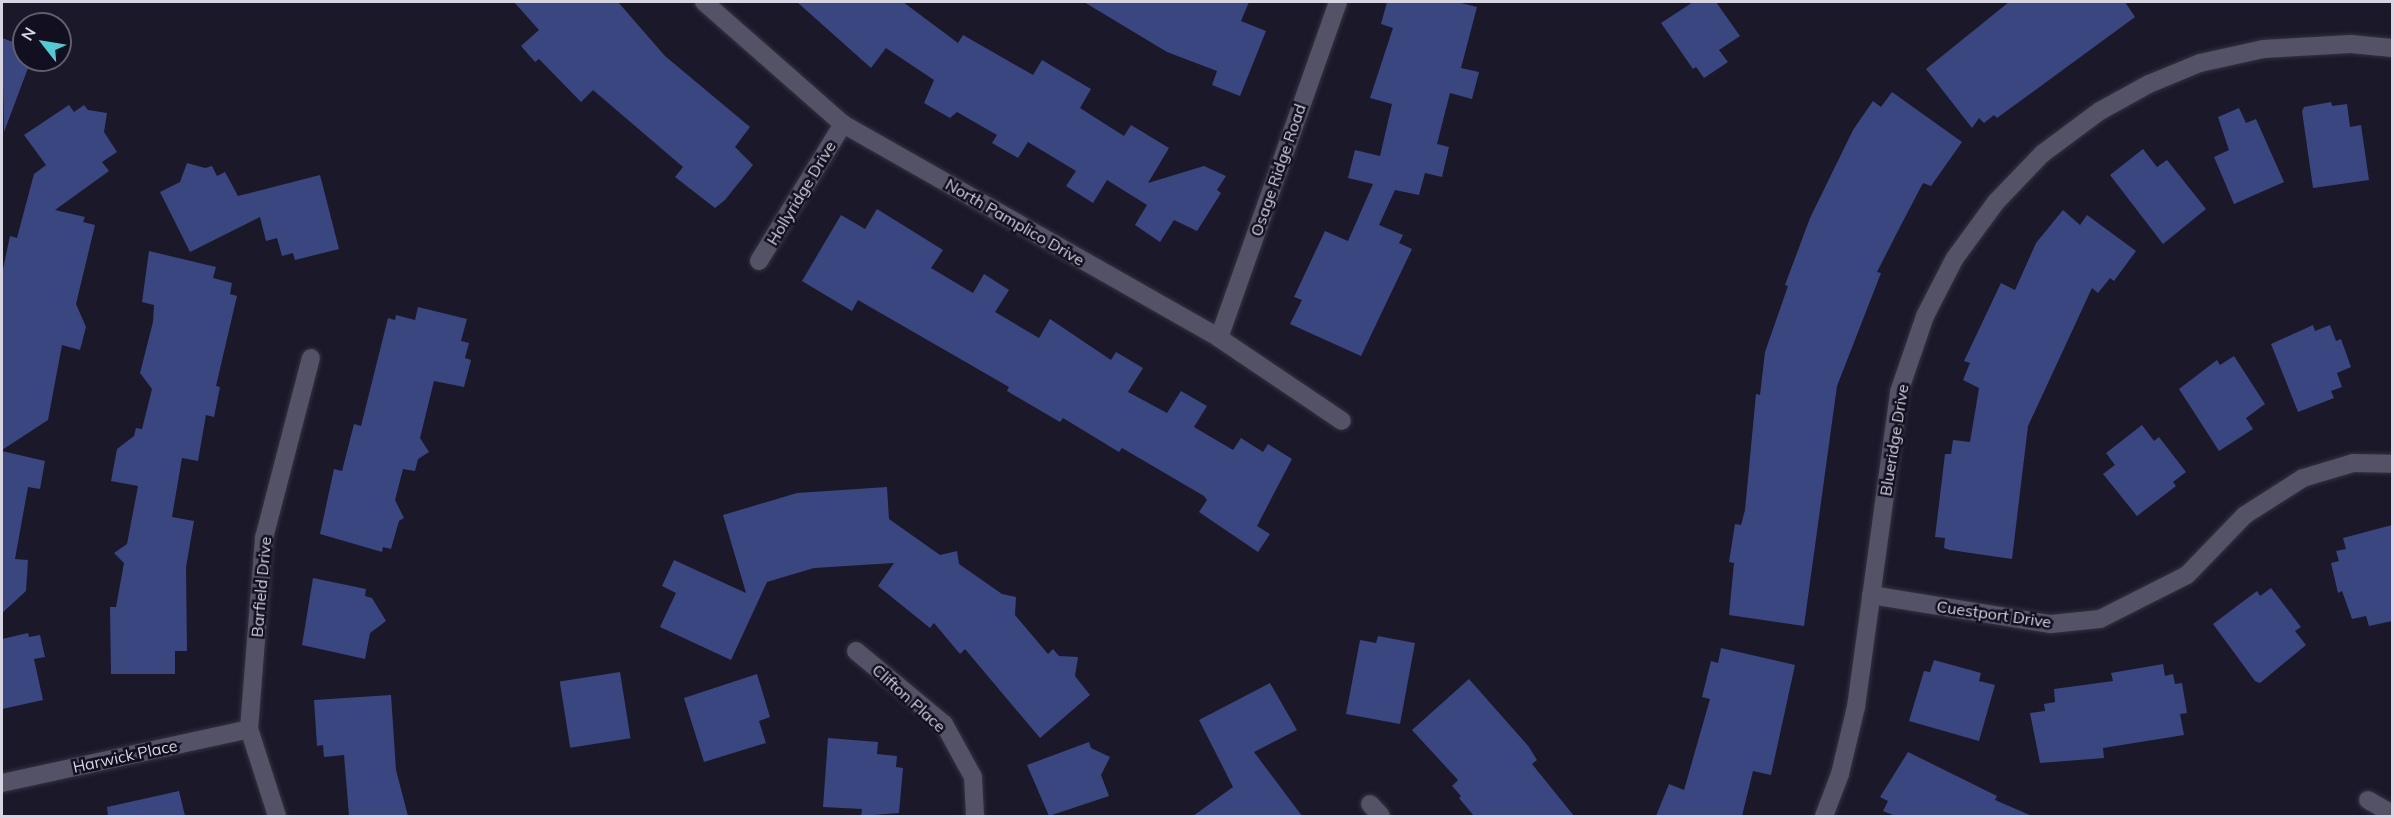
<!DOCTYPE html>
<html>
<head>
<meta charset="utf-8">
<style>
  body { margin:0 }
  #map { position:relative; width:2394px; height:818px; overflow:hidden; background:#1b182a; font-family:Mulish,sans-serif }
  div>[style] { position:absolute }
  .building>* { inset:0; background:#3a467f; transform-origin:0 0 }
  .roads { filter:drop-shadow(0 0 2px #343240) drop-shadow(0 0 2px #343240) }
  .minor>* { height:18px; margin:-9px; padding:0 9px; transform-origin:9px; border-radius:9px; background:#545266 }
  span { translate:-50% -50%; white-space:nowrap; text-align:center; line-height:1.15; -webkit-text-stroke:5px #120f20; paint-order:stroke }
  .street-label { font-size:16px; color:#d6d5e1 }
  .frame { position:absolute; inset:0; border:3px solid #d6d5e1; pointer-events:none }
  .north { position:absolute; left:12px; top:12px; width:60px; height:60px; box-sizing:border-box; background:#120f20; border:2px solid #605e6d; border-radius:50%; rotate:301deg; font-size:16px; font-weight:700; line-height:24px; text-align:center; color:#d6d5e1 }
  .north::after { content:''; display:block; margin:auto; width:21px; height:27px; background:#51ccd3; clip-path:polygon(50% 0,100% 100%,50% 72%,0 100%) }
</style>
</head>
<body>
<div id="map">
  <div class="building">
    <i style="clip-path:polygon(514px 2px,618px 2px,665px 56px,750px 127px,735px 147px,753px 165px,725px 200px,715px 208px,675px 177px,683px 167px,593px 90px,581px 102px,539px 59px,535px 62px,521px 46px,539px 30px)"></i>
    <i style="clip-path:polygon(797px 2px,903px 2px,958px 43px,963px 35px,1033px 75px,1042px 60px,1091px 89px,1080px 108px,1124px 136px,1131px 125px,1169px 148px,1148px 183px,1204px 166px,1226px 176px,1217px 190px,1221px 193px,1197px 231px,1174px 220px,1160px 242px,1135px 225px,1147px 205px,1107px 180px,1093px 203px,1066px 186px,1076px 171px,1028px 142px,1018px 158px,992px 143px,997px 135px,957px 112px,950px 118px,924px 103px,934px 80px,886px 48px,871px 68px)"></i>
    <i style="clip-path:polygon(1084px 2px,1249px 2px,1241px 21px,1266px 31px,1240px 96px,1212px 85px,1217px 71px,1167px 52px)"></i>
    <i style="clip-path:polygon(1387px 2px,1457px 2px,1477px 7px,1461px 68px,1479px 72px,1472px 99px,1450px 93px,1437px 144px,1449px 147px,1442px 177px,1425px 173px,1419px 195px,1395px 190px,1379px 225px,1403px 235px,1399px 243px,1412px 249px,1361px 356px,1290px 324px,1302px 300px,1294px 297px,1325px 231px,1348px 241px,1373px 184px,1348px 178px,1355px 150px,1380px 156px,1392px 104px,1370px 98px,1393px 28px,1381px 24px)"></i>
    <i style="clip-path:polygon(1693px 2px,1716px 2px,1740px 36px,1719px 50px,1728px 62px,1704px 78px,1696px 67px,1693px 69px,1661px 23px)"></i>
    <i style="clip-path:polygon(2009px 2px,2125px 2px,2135px 17px,1997px 118px,1994px 115px,1984px 123px,1979px 118px,1972px 128px,1926px 69px)"></i>
    <i style="clip-path:polygon(2px 38px,24px 46px,24px 60px,31px 60px,4px 132px)"></i>
    <i style="clip-path:polygon(1892px 92px,1962px 142px,1931px 186px,1923px 183px,1901px 225px,1877px 272px,1881px 273px,1837px 386px,1804px 626px,1729px 615px,1734px 563px,1729px 562px,1735px 524px,1741px 525px,1745px 510px,1756px 394px,1760px 395px,1765px 352px,1788px 286px,1785px 285px,1810px 218px,1853px 130px,1873px 101px,1881px 107px)"></i>
    <i style="clip-path:polygon(2331px 102px,2332px 106px,2347px 104px,2350px 127px,2361px 125px,2369px 180px,2313px 188px,2302px 111px,2304px 107px)"></i>
    <i style="clip-path:polygon(69px 105px,74px 112px,84px 105px,88px 110px,107px 113px,104px 132px,117px 152px,102px 162px,109px 171px,55px 210px,85px 217px,83px 222px,95px 225px,76px 304px,86px 327px,80px 350px,62px 345px,48px 420px,2px 450px,2px 274px,10px 236px,17px 238px,34px 174px,46px 165px,24px 135px)"></i>
    <i style="clip-path:polygon(2239px 108px,2246px 123px,2256px 119px,2284px 182px,2234px 204px,2214px 157px,2229px 150px,2218px 117px)"></i>
    <i style="clip-path:polygon(2143px 149px,2157px 167px,2167px 160px,2206px 209px,2163px 244px,2110px 175px)"></i>
    <i style="clip-path:polygon(187px 163px,205px 168px,212px 166px,217px 176px,225px 172px,238px 196px,320px 175px,339px 249px,295px 260px,293px 253px,282px 256px,277px 238px,266px 241px,260px 217px,190px 252px,160px 192px,180px 182px)"></i>
    <i style="clip-path:polygon(877px 209px,943px 250px,931px 268px,973px 293px,984px 274px,1009px 290px,995px 312px,1039px 338px,1050px 319px,1111px 360px,1116px 352px,1143px 368px,1128px 392px,1167px 413px,1181px 391px,1207px 406px,1194px 427px,1233px 450px,1241px 438px,1263px 452px,1268px 444px,1292px 459px,1257px 526px,1270px 534px,1258px 552px,1199px 512px,1207px 500px,1204px 496px,1122px 448px,1119px 452px,1063px 418px,1060px 422px,1007px 391px,1009px 387px,858px 300px,852px 311px,802px 281px,841px 215px,865px 229px)"></i>
    <i style="clip-path:polygon(2063px 210px,2080px 225px,2087px 215px,2136px 251px,2114px 281px,2110px 278px,2098px 293px,2092px 288px,2028px 426px,2012px 559px,1950px 550px,1944px 548px,1945px 538px,1935px 537px,1945px 454px,1951px 454px,1953px 440px,1970px 442px,1979px 388px,1963px 380px,1970px 363px,1964px 361px,2001px 283px,2015px 290px,2036px 243px)"></i>
    <i style="clip-path:polygon(149px 251px,216px 267px,213px 278px,232px 283px,230px 294px,237px 296px,216px 386px,220px 387px,214px 417px,206px 415px,198px 461px,182px 458px,172px 517px,194px 521px,186px 567px,187px 651px,175px 651px,175px 674px,111px 674px,110px 607px,116px 607px,124px 563px,114px 553px,127px 544px,138px 486px,111px 481px,117px 449px,134px 436px,136px 428px,142px 429px,152px 389px,140px 373px,153px 322px,154px 305px,142px 302px)"></i>
    <i style="clip-path:polygon(418px 307px,467px 319px,461px 341px,469px 343px,465px 358px,471px 360px,464px 387px,434px 381px,420px 438px,429px 452px,418px 459px,415px 471px,403px 469px,395px 500px,404px 518px,399px 521px,391px 549px,383px 547px,382px 552px,320px 534px,334px 469px,342px 471px,354px 424px,361px 426px,388px 318px,395px 320px,396px 315px,415px 320px)"></i>
    <i style="clip-path:polygon(2313px 325px,2315px 331px,2330px 325px,2336px 341px,2341px 339px,2351px 367px,2337px 373px,2342px 387px,2331px 391px,2334px 398px,2298px 412px,2271px 344px)"></i>
    <i style="clip-path:polygon(2234px 356px,2265px 404px,2246px 418px,2253px 429px,2219px 451px,2179px 389px,2217px 360px,2220px 365px)"></i>
    <i style="clip-path:polygon(2142px 425px,2154px 441px,2159px 437px,2186px 472px,2173px 482px,2176px 486px,2137px 516px,2103px 474px,2115px 465px,2106px 453px)"></i>
    <i style="clip-path:polygon(2px 451px,45px 461px,40px 489px,28px 487px,15px 559px,28px 560px,26px 591px,2px 613px)"></i>
    <i style="clip-path:polygon(887px 487px,889px 519px,940px 555px,957px 551px,959px 564px,1002px 594px,1016px 597px,1015px 615px,1048px 654px,1053px 649px,1059px 656px,1078px 657px,1075px 676px,1090px 695px,1040px 738px,965px 649px,960px 654px,934px 623px,930px 628px,878px 586px,894px 563px,814px 568px,767px 582px,731px 660px,660px 627px,676px 593px,662px 586px,674px 560px,746px 593px,723px 515px,797px 493px)"></i>
    <i style="clip-path:polygon(2392px 525px,2392px 621px,2369px 626px,2366px 616px,2352px 619px,2342px 591px,2338px 593px,2331px 563px,2339px 561px,2336px 551px,2346px 549px,2343px 538px)"></i>
    <i style="clip-path:polygon(313px 578px,366px 589px,365px 596px,372px 598px,386px 621px,370px 633px,365px 659px,302px 645px)"></i>
    <i style="clip-path:polygon(2271px 588px,2301px 627px,2295px 631px,2306px 645px,2260px 683px,2255px 681px,2213px 624px,2257px 591px,2260px 596px)"></i>
    <i style="clip-path:polygon(28px 633px,29px 637px,40px 635px,45px 657px,34px 659px,43px 700px,2px 709px,2px 639px)"></i>
    <i style="clip-path:polygon(1378px 636px,1415px 643px,1400px 724px,1346px 714px,1360px 640px,1376px 643px)"></i>
    <i style="clip-path:polygon(1721px 648px,1795px 665px,1771px 775px,1753px 771px,1742px 816px,1656px 816px,1669px 784px,1684px 790px,1710px 699px,1702px 697px,1711px 661px,1718px 663px)"></i>
    <i style="clip-path:polygon(1934px 660px,1981px 673px,1979px 681px,1995px 685px,1979px 741px,1909px 721px,1924px 671px,1930px 672px)"></i>
    <i style="clip-path:polygon(2163px 664px,2165px 676px,2173px 674px,2175px 684px,2182px 683px,2187px 713px,2180px 714px,2184px 735px,2103px 748px,2104px 758px,2040px 763px,2030px 713px,2045px 711px,2044px 704px,2055px 702px,2054px 689px,2113px 681px,2111px 673px)"></i>
    <i style="left:620px;top:672px;width:67px;height:61px;rotate:81deg"></i>
    <i style="clip-path:polygon(757px 674px,770px 717px,759px 721px,766px 743px,704px 762px,684px 698px)"></i>
    <i style="clip-path:polygon(1469px 679px,1529px 747px,1537px 760px,1532px 764px,1574px 816px,1474px 816px,1459px 798px,1461px 796px,1452px 786px,1458px 780px,1412px 730px)"></i>
    <i style="clip-path:polygon(1270px 683px,1297px 730px,1254px 752px,1302px 816px,1193px 816px,1233px 787px,1199px 720px)"></i>
    <i style="clip-path:polygon(391px 695px,396px 770px,408px 816px,349px 816px,344px 755px,324px 757px,323px 745px,317px 746px,314px 700px)"></i>
    <i style="clip-path:polygon(828px 738px,878px 742px,877px 754px,897px 756px,896px 767px,903px 768px,899px 813px,861px 816px,862px 809px,823px 807px)"></i>
    <i style="clip-path:polygon(1089px 742px,1091px 748px,1110px 757px,1101px 775px,1109px 796px,1049px 816px,1027px 765px)"></i>
    <i style="clip-path:polygon(1908px 752px,1997px 796px,1995px 800px,2032px 816px,1895px 816px,1883px 811px,1888px 801px,1880px 797px)"></i>
    <i style="clip-path:polygon(179px 791px,185px 816px,108px 816px,107px 807px)"></i>
  </div>
  <div class="roads">
    <div class="minor">
      <i style="left:704px;top:2px;width:185px;rotate:41.3deg"></i>
      <i style="left:843px;top:124px;width:433px;rotate:29.6deg"></i>
      <i style="left:1219px;top:338px;width:148px;rotate:34deg"></i>
      <i style="left:759px;top:261px;width:161px;rotate:-58.5deg"></i>
      <i style="left:1219px;top:338px;width:356px;rotate:-70.5deg"></i>
      <i style="left:1871px;top:595px;width:182px;rotate:9.2deg"></i>
      <i style="left:2051px;top:624px;width:49px;rotate:-5.8deg"></i>
      <i style="left:2100px;top:619px;width:97px;rotate:-26.8deg"></i>
      <i style="left:2187px;top:575px;width:83px;rotate:-46deg"></i>
      <i style="left:2245px;top:515px;width:69px;rotate:-32.5deg"></i>
      <i style="left:2303px;top:478px;width:52px;rotate:-16.7deg"></i>
      <i style="left:2353px;top:463px;width:39px;rotate:1deg"></i>
      <i style="left:856px;top:651px;width:114px;rotate:39.7deg"></i>
      <i style="left:944px;top:724px;width:60px;rotate:61.3deg"></i>
      <i style="left:973px;top:777px;width:39px;rotate:87deg"></i>
      <i style="left:2px;top:783px;width:253px;rotate:-12.3deg"></i>
      <i style="left:2368px;top:800px;width:28px;rotate:30deg"></i>
      <i style="left:1370px;top:804px;width:16px;rotate:47deg"></i>
      <i style="left:277px;top:816px;width:91px;rotate:-107.8deg"></i>
      <i style="left:249px;top:729px;width:192px;rotate:-85.5deg"></i>
      <i style="left:264px;top:538px;width:186px;rotate:-75.4deg"></i>
      <i style="left:1824px;top:816px;width:45px;rotate:-69.1deg"></i>
      <i style="left:1840px;top:774px;width:69px;rotate:-76.6deg"></i>
      <i style="left:1856px;top:707px;width:318px;rotate:-82.2deg"></i>
      <i style="left:1899px;top:392px;width:80px;rotate:-71.1deg"></i>
      <i style="left:1925px;top:316px;width:65px;rotate:-62.7deg"></i>
      <i style="left:1955px;top:258px;width:69px;rotate:-53.8deg"></i>
      <i style="left:1996px;top:202px;width:66px;rotate:-46.2deg"></i>
      <i style="left:2042px;top:154px;width:72px;rotate:-36.6deg"></i>
      <i style="left:2100px;top:111px;width:56px;rotate:-28.9deg"></i>
      <i style="left:2149px;top:84px;width:55px;rotate:-22.4deg"></i>
      <i style="left:2200px;top:63px;width:65px;rotate:-12.5deg"></i>
      <i style="left:2263px;top:49px;width:88px;rotate:-3.3deg"></i>
      <i style="left:2351px;top:44px;width:41px;rotate:5.6deg"></i>
    </div>
  </div>
  <div class="street-label">
    <span style="left:1278px;top:170px;rotate:-71deg">Osage Ridge Road</span>
    <span style="left:801px;top:193px;rotate:-59deg">Hollyridge Drive</span>
    <span style="left:1015px;top:222px;rotate:30deg">North Pamplico Drive</span>
    <span style="left:1894px;top:440px;rotate:-81deg">Blueridge Drive</span>
    <span style="left:261px;top:587px;rotate:-85deg">Barfield Drive</span>
    <span style="left:1994px;top:614px;rotate:8deg">Cuestport Drive</span>
    <span style="left:909px;top:698px;rotate:42deg">Clifton Place</span>
    <span style="left:125px;top:756px;rotate:-12deg">Harwick Place</span>
  </div>
  <div class="frame"></div>
  <div class="north">N</div>
</div>
</body>
</html>
